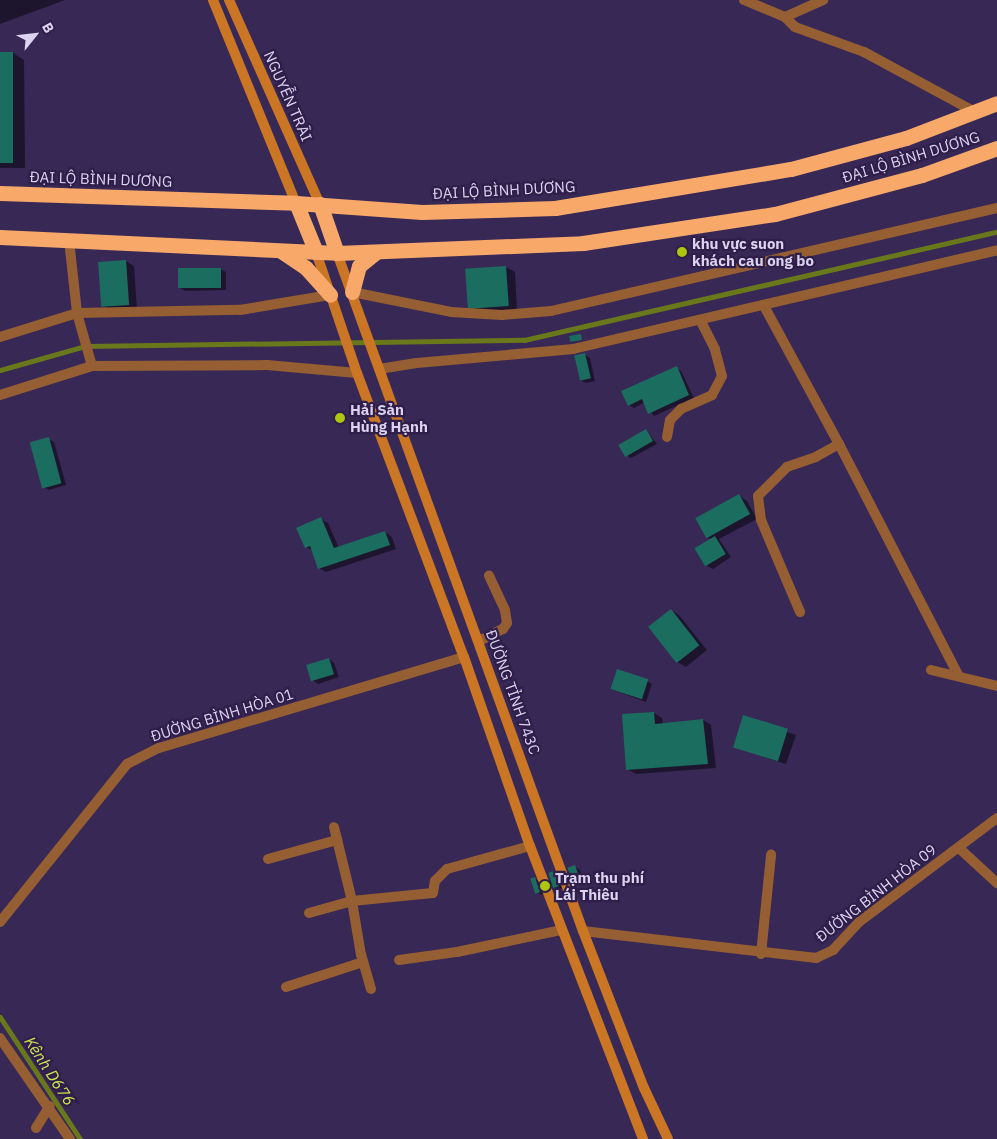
<!DOCTYPE html>
<html>
<head>
<meta charset="utf-8">
<style>
  body { margin:0 }
  #map { position:relative; width:997px; height:1139px; overflow:hidden; background:#382855; font-family:"IBM Plex Sans",sans-serif }
  div>[style] { position:absolute }
  .shadow>* { inset:0; background:#0007; transform-origin:0 0 }
  .stream>* { height:5px; margin:-2.5px; padding:0 2.5px; transform-origin:2.5px; border-radius:2.5px; background:#69781a }
  .building>* { inset:0; background:#1b6d5f; transform-origin:0 0 }
  .street>* { height:10px; margin:-5px; padding:0 5px; transform-origin:5px; border-radius:5px; background:#955f33 }
  .secondary>* { height:10px; margin:-5px; padding:0 5px; transform-origin:5px; border-radius:5px; background:#cb7625 }
  .highway>* { height:15px; margin:-7.5px; padding:0 7.5px; transform-origin:7.5px; border-radius:7.5px; background:#f8a96a }
  .dots>* { width:14px; height:14px; translate:-50% -50%; box-sizing:border-box; border:2px solid #2f1e4a; border-radius:50% }
  span { translate:-50% -50%; white-space:nowrap; text-align:center; line-height:1.15; -webkit-text-stroke:4.5px #2f1e4a; paint-order:stroke }
  .street-label { font-size:15px; color:#dbd3ef }
  .poi-label { font-size:15px; color:#dbd3ef; font-weight:700 }
  .left { translate:0 -50%; text-align:left }
  .water-label { font-size:16px; color:#cce64e; font-style:italic }
  .north { position:absolute; left:10px; top:10px; width:50px; height:50px; -webkit-text-stroke:4px #2f1e4a; paint-order:stroke; rotate:61deg; font-size:14px; font-weight:700; line-height:20px; text-align:center; color:#dbd3ef }
  .north::after { content:''; display:block; margin:auto; width:18px; height:22px; background:#dbd3ef; clip-path:polygon(50% 0,100% 100%,50% 72%,0 100%) }
</style>
</head>
<body>
<div id="map">
  <div class="shadow">
    <i style="clip-path:polygon(0 0,65px 0,0 24px)"></i>
    <i style="clip-path:polygon(0 53px,13px 53px,24px 60px,25px 168px,0 168px)"></i>
    <i style="clip-path:polygon(126px 261px,134px 266px,137px 309px,110px 310px,102px 305px)"></i>
    <i style="clip-path:polygon(506px 267px,515px 272px,517px 311px,477px 310px,468px 305px,466px 270px)"></i>
    <i style="clip-path:polygon(220px 269px,226px 272px,226px 290px,185px 291px,180px 288px)"></i>
    <i style="clip-path:polygon(585px 355px,590px 358px,595px 381px,586px 383px,580px 380px)"></i>
    <i style="clip-path:polygon(676px 368px,681px 371px,694px 398px,654px 416px,645px 402px,634px 408px,629px 405px)"></i>
    <i style="clip-path:polygon(646px 430px,657px 444px,631px 458px,626px 455px)"></i>
    <i style="clip-path:polygon(48px 439px,54px 442px,66px 485px,49px 490px,44px 487px)"></i>
    <i style="clip-path:polygon(739px 496px,747px 501px,757px 519px,719px 539px,731px 557px,713px 569px,707px 566px,712px 540px,707px 537px)"></i>
    <i style="clip-path:polygon(321px 519px,328px 523px,339px 548px,385px 532px,392px 537px,396px 549px,326px 572px,319px 568px,313px 551px,306px 547px)"></i>
    <i style="clip-path:polygon(671px 610px,679px 615px,707px 650px,686px 667px,677px 662px)"></i>
    <i style="clip-path:polygon(329px 659px,334px 663px,339px 677px,318px 684px,312px 680px)"></i>
    <i style="clip-path:polygon(647px 681px,652px 684px,646px 702px,611px 689px)"></i>
    <i style="clip-path:polygon(654px 713px,662px 718px,663px 724px,703px 720px,711px 725px,716px 768px,636px 774px,627px 769px)"></i>
    <i style="left:744px;top:717px;width:55px;height:31px;rotate:19deg"></i>
    <i style="clip-path:polygon(574px 866px,580px 870px,585px 882px,573px 881px)"></i>
    <i style="clip-path:polygon(554px 873px,559px 876px,564px 889px,554px 887px)"></i>
    <i style="clip-path:polygon(535px 879px,540px 882px,545px 895px,536px 893px)"></i>
  </div>
  <div class="stream">
    <i style="left:0;top:370px;width:88px;rotate:-15.8deg"></i>
    <i style="left:85px;top:346px;width:439px;rotate:-0.8deg"></i>
    <i style="left:524px;top:340px;width:485px;rotate:-12.9deg"></i>
    <i style="left:0;top:1017px;width:146px;rotate:56.7deg"></i>
  </div>
  <div class="building">
    <i style="left:0;top:52px;width:13px;height:111px"></i>
    <i style="left:126px;top:260px;width:45px;height:28px;rotate:86deg"></i>
    <i style="left:506px;top:266px;width:40px;height:41px;rotate:86deg"></i>
    <i style="left:221px;top:268px;width:20px;height:43px;rotate:90deg"></i>
    <i style="left:581px;top:334px;width:6px;height:12px;rotate:81deg"></i>
    <i style="left:585px;top:353px;width:26px;height:11px;rotate:77deg"></i>
    <i style="clip-path:polygon(677px 366px,689px 395px,648px 414px,642px 399px,628px 406px,621px 391px)"></i>
    <i style="left:646px;top:429px;width:14px;height:32px;rotate:60deg"></i>
    <i style="left:49px;top:437px;width:48px;height:20px;rotate:75deg"></i>
    <i style="left:739px;top:494px;width:23px;height:50px;rotate:61deg"></i>
    <i style="clip-path:polygon(321px 517px,334px 548px,385px 531px,390px 545px,318px 569px,310px 546px,305px 548px,296px 528px)"></i>
    <i style="left:715px;top:536px;width:21px;height:24px;rotate:59deg"></i>
    <i style="left:671px;top:609px;width:46px;height:29px;rotate:52deg"></i>
    <i style="left:329px;top:658px;width:17px;height:24px;rotate:73deg"></i>
    <i style="left:617px;top:669px;width:33px;height:21px;rotate:18deg"></i>
    <i style="clip-path:polygon(654px 712px,655px 724px,703px 719px,708px 764px,626px 770px,622px 714px)"></i>
    <i style="left:743px;top:715px;width:47px;height:34px;rotate:17deg"></i>
    <i style="left:575px;top:865px;width:15px;height:8px;rotate:70deg"></i>
    <i style="left:554px;top:871px;width:16px;height:6px;rotate:72deg"></i>
    <i style="left:535px;top:877px;width:16px;height:5px;rotate:72deg"></i>
  </div>
  <div class="street">
    <i style="left:744px;top:0;width:44px;rotate:22.5deg"></i>
    <i style="left:785px;top:17px;width:14px;rotate:45deg"></i>
    <i style="left:795px;top:27px;width:73px;rotate:19.9deg"></i>
    <i style="left:864px;top:52px;width:126px;rotate:28.4deg"></i>
    <i style="left:785px;top:17px;width:42px;rotate:-24.1deg"></i>
    <i style="left:69px;top:240px;width:73px;rotate:83.7deg"></i>
    <i style="left:77px;top:313px;width:55px;rotate:74.2deg"></i>
    <i style="left:352px;top:292px;width:101px;rotate:11.4deg"></i>
    <i style="left:451px;top:312px;width:51px;rotate:3.4deg"></i>
    <i style="left:502px;top:315px;width:49px;rotate:-4.7deg"></i>
    <i style="left:551px;top:311px;width:458px;rotate:-13deg"></i>
    <i style="left:764px;top:306px;width:157px;rotate:61.5deg"></i>
    <i style="left:839px;top:444px;width:26px;rotate:151deg"></i>
    <i style="left:816px;top:457px;width:31px;rotate:161deg"></i>
    <i style="left:787px;top:467px;width:41px;rotate:135deg"></i>
    <i style="left:758px;top:496px;width:24px;rotate:83deg"></i>
    <i style="left:761px;top:520px;width:100px;rotate:67deg"></i>
    <i style="left:0;top:337px;width:81px;rotate:-17.3deg"></i>
    <i style="left:77px;top:313px;width:163px;rotate:-1.1deg"></i>
    <i style="left:240px;top:310px;width:91px;rotate:-9.5deg"></i>
    <i style="left:379px;top:369px;width:38px;rotate:-9deg"></i>
    <i style="left:417px;top:363px;width:157px;rotate:-5.1deg"></i>
    <i style="left:573px;top:349px;width:435px;rotate:-13.1deg"></i>
    <i style="left:0;top:395px;width:96px;rotate:-17.5deg"></i>
    <i style="left:92px;top:366px;width:175px;rotate:-0.3deg"></i>
    <i style="left:267px;top:365px;width:90px;rotate:5.1deg"></i>
    <i style="left:667px;top:437px;width:17px;rotate:-80deg"></i>
    <i style="left:670px;top:420px;width:16px;rotate:-45deg"></i>
    <i style="left:681px;top:409px;width:34px;rotate:-24deg"></i>
    <i style="left:712px;top:395px;width:21px;rotate:-62deg"></i>
    <i style="left:722px;top:376px;width:28px;rotate:-105deg"></i>
    <i style="left:715px;top:349px;width:31px;rotate:-117deg"></i>
    <i style="left:839px;top:444px;width:261px;rotate:62.7deg"></i>
    <i style="left:479px;top:641px;width:27px;rotate:-27deg"></i>
    <i style="left:503px;top:629px;width:7px;rotate:-56deg"></i>
    <i style="left:507px;top:623px;width:13px;rotate:-99deg"></i>
    <i style="left:505px;top:610px;width:38px;rotate:-115deg"></i>
    <i style="left:931px;top:670px;width:68px;rotate:13.6deg"></i>
    <i style="left:959px;top:848px;width:52px;rotate:42.6deg"></i>
    <i style="left:268px;top:859px;width:72px;rotate:-15.4deg"></i>
    <i style="left:309px;top:913px;width:45px;rotate:-15.6deg"></i>
    <i style="left:352px;top:901px;width:76px;rotate:-103.7deg"></i>
    <i style="left:0;top:922px;width:203px;rotate:-51.2deg"></i>
    <i style="left:127px;top:764px;width:36px;rotate:-27deg"></i>
    <i style="left:159px;top:748px;width:318px;rotate:-16.6deg"></i>
    <i style="left:583px;top:931px;width:235px;rotate:6.6deg"></i>
    <i style="left:816px;top:958px;width:19px;rotate:-25deg"></i>
    <i style="left:833px;top:950px;width:38px;rotate:-47deg"></i>
    <i style="left:859px;top:922px;width:173px;rotate:-37deg"></i>
    <i style="left:761px;top:954px;width:100px;rotate:-84.2deg"></i>
    <i style="left:399px;top:960px;width:59px;rotate:-7.9deg"></i>
    <i style="left:457px;top:952px;width:106px;rotate:-11.9deg"></i>
    <i style="left:286px;top:987px;width:81px;rotate:-18deg"></i>
    <i style="left:371px;top:989px;width:35px;rotate:-106deg"></i>
    <i style="left:361px;top:955px;width:55px;rotate:-99.5deg"></i>
    <i style="left:352px;top:901px;width:81px;rotate:-5.6deg"></i>
    <i style="left:433px;top:893px;width:12px;rotate:-81deg"></i>
    <i style="left:435px;top:881px;width:17px;rotate:-45deg"></i>
    <i style="left:447px;top:869px;width:86px;rotate:-15.5deg"></i>
    <i style="left:0;top:1038px;width:123px;rotate:55.3deg"></i>
    <i style="left:36px;top:1128px;width:26px;rotate:-58deg"></i>
  </div>
  <div class="secondary">
    <i style="left:213px;top:0;width:219px;rotate:67.8deg"></i>
    <i style="left:229px;top:0;width:223px;rotate:66deg"></i>
    <i style="left:316px;top:252px;width:128px;rotate:71.3deg"></i>
    <i style="left:357px;top:373px;width:303px;rotate:69.4deg"></i>
    <i style="left:464px;top:657px;width:200px;rotate:70.8deg"></i>
    <i style="left:530px;top:846px;width:314px;rotate:68.9deg"></i>
    <i style="left:337px;top:253px;width:721px;rotate:70.06deg"></i>
    <i style="left:583px;top:931px;width:168px;rotate:68.8deg"></i>
    <i style="left:644px;top:1088px;width:56px;rotate:64.8deg"></i>
  </div>
  <div class="highway">
    <i style="left:0;top:193px;width:296px;rotate:1.9deg"></i>
    <i style="left:296px;top:203px;width:126px;rotate:4.1deg"></i>
    <i style="left:422px;top:212px;width:133px;rotate:-1.7deg"></i>
    <i style="left:555px;top:208px;width:239px;rotate:-9.4deg"></i>
    <i style="left:791px;top:169px;width:119px;rotate:-15.1deg"></i>
    <i style="left:906px;top:138px;width:97px;rotate:-21deg"></i>
    <i style="left:296px;top:203px;width:53px;rotate:67.8deg"></i>
    <i style="left:320px;top:204px;width:52px;rotate:70.9deg"></i>
    <i style="left:0;top:237px;width:337px;rotate:2.7deg"></i>
    <i style="left:337px;top:253px;width:246px;rotate:-2.3deg"></i>
    <i style="left:583px;top:243px;width:194px;rotate:-8.6deg"></i>
    <i style="left:775px;top:214px;width:152px;rotate:-14.9deg"></i>
    <i style="left:922px;top:175px;width:80px;rotate:-19.8deg"></i>
    <i style="left:281px;top:251px;width:30px;rotate:34deg"></i>
    <i style="left:306px;top:268px;width:36px;rotate:48deg"></i>
    <i style="left:352px;top:292px;width:27px;rotate:-75deg"></i>
    <i style="left:359px;top:266px;width:22px;rotate:-39deg"></i>
  </div>
  <div class="dots">
    <i style="left:682px;top:252px;background:#adc60f"></i>
    <i style="left:340px;top:418px;background:#adc60f"></i>
    <i style="left:545px;top:886px;background:#adc60f"></i>
  </div>
  <div class="street-label">
    <span style="left:288px;top:96px;rotate:66deg">NGUYỄN TRÃI</span>
    <span style="left:911px;top:157px;rotate:-17deg">ĐẠI LỘ BÌNH DƯƠNG</span>
    <span style="left:101px;top:179px;rotate:2deg">ĐẠI LỘ BÌNH DƯƠNG</span>
    <span style="left:504px;top:190px;rotate:-3deg">ĐẠI LỘ BÌNH DƯƠNG</span>
    <span style="left:513px;top:692px;rotate:70deg">ĐƯỜNG TỈNH 743C</span>
    <span style="left:222px;top:715px;rotate:-17deg">ĐƯỜNG BÌNH HÒA 01</span>
    <span style="left:876px;top:893px;rotate:-38deg">ĐƯỜNG BÌNH HÒA 09</span>
  </div>
  <div class="poi-label">
    <span class="left" style="left:692px;top:252px">khu vực suon<br>khách cau ong bo</span>
    <span class="left" style="left:350px;top:418px">Hải Sản<br>Hùng Hạnh</span>
    <span class="left" style="left:555px;top:886px">Trạm thu phí<br>Lái Thiêu</span>
  </div>
  <div class="water-label">
    <span style="left:50px;top:1071px;rotate:57deg">Kênh D676</span>
  </div>
  <div class="north">B</div>
</div>
</body>
</html>
